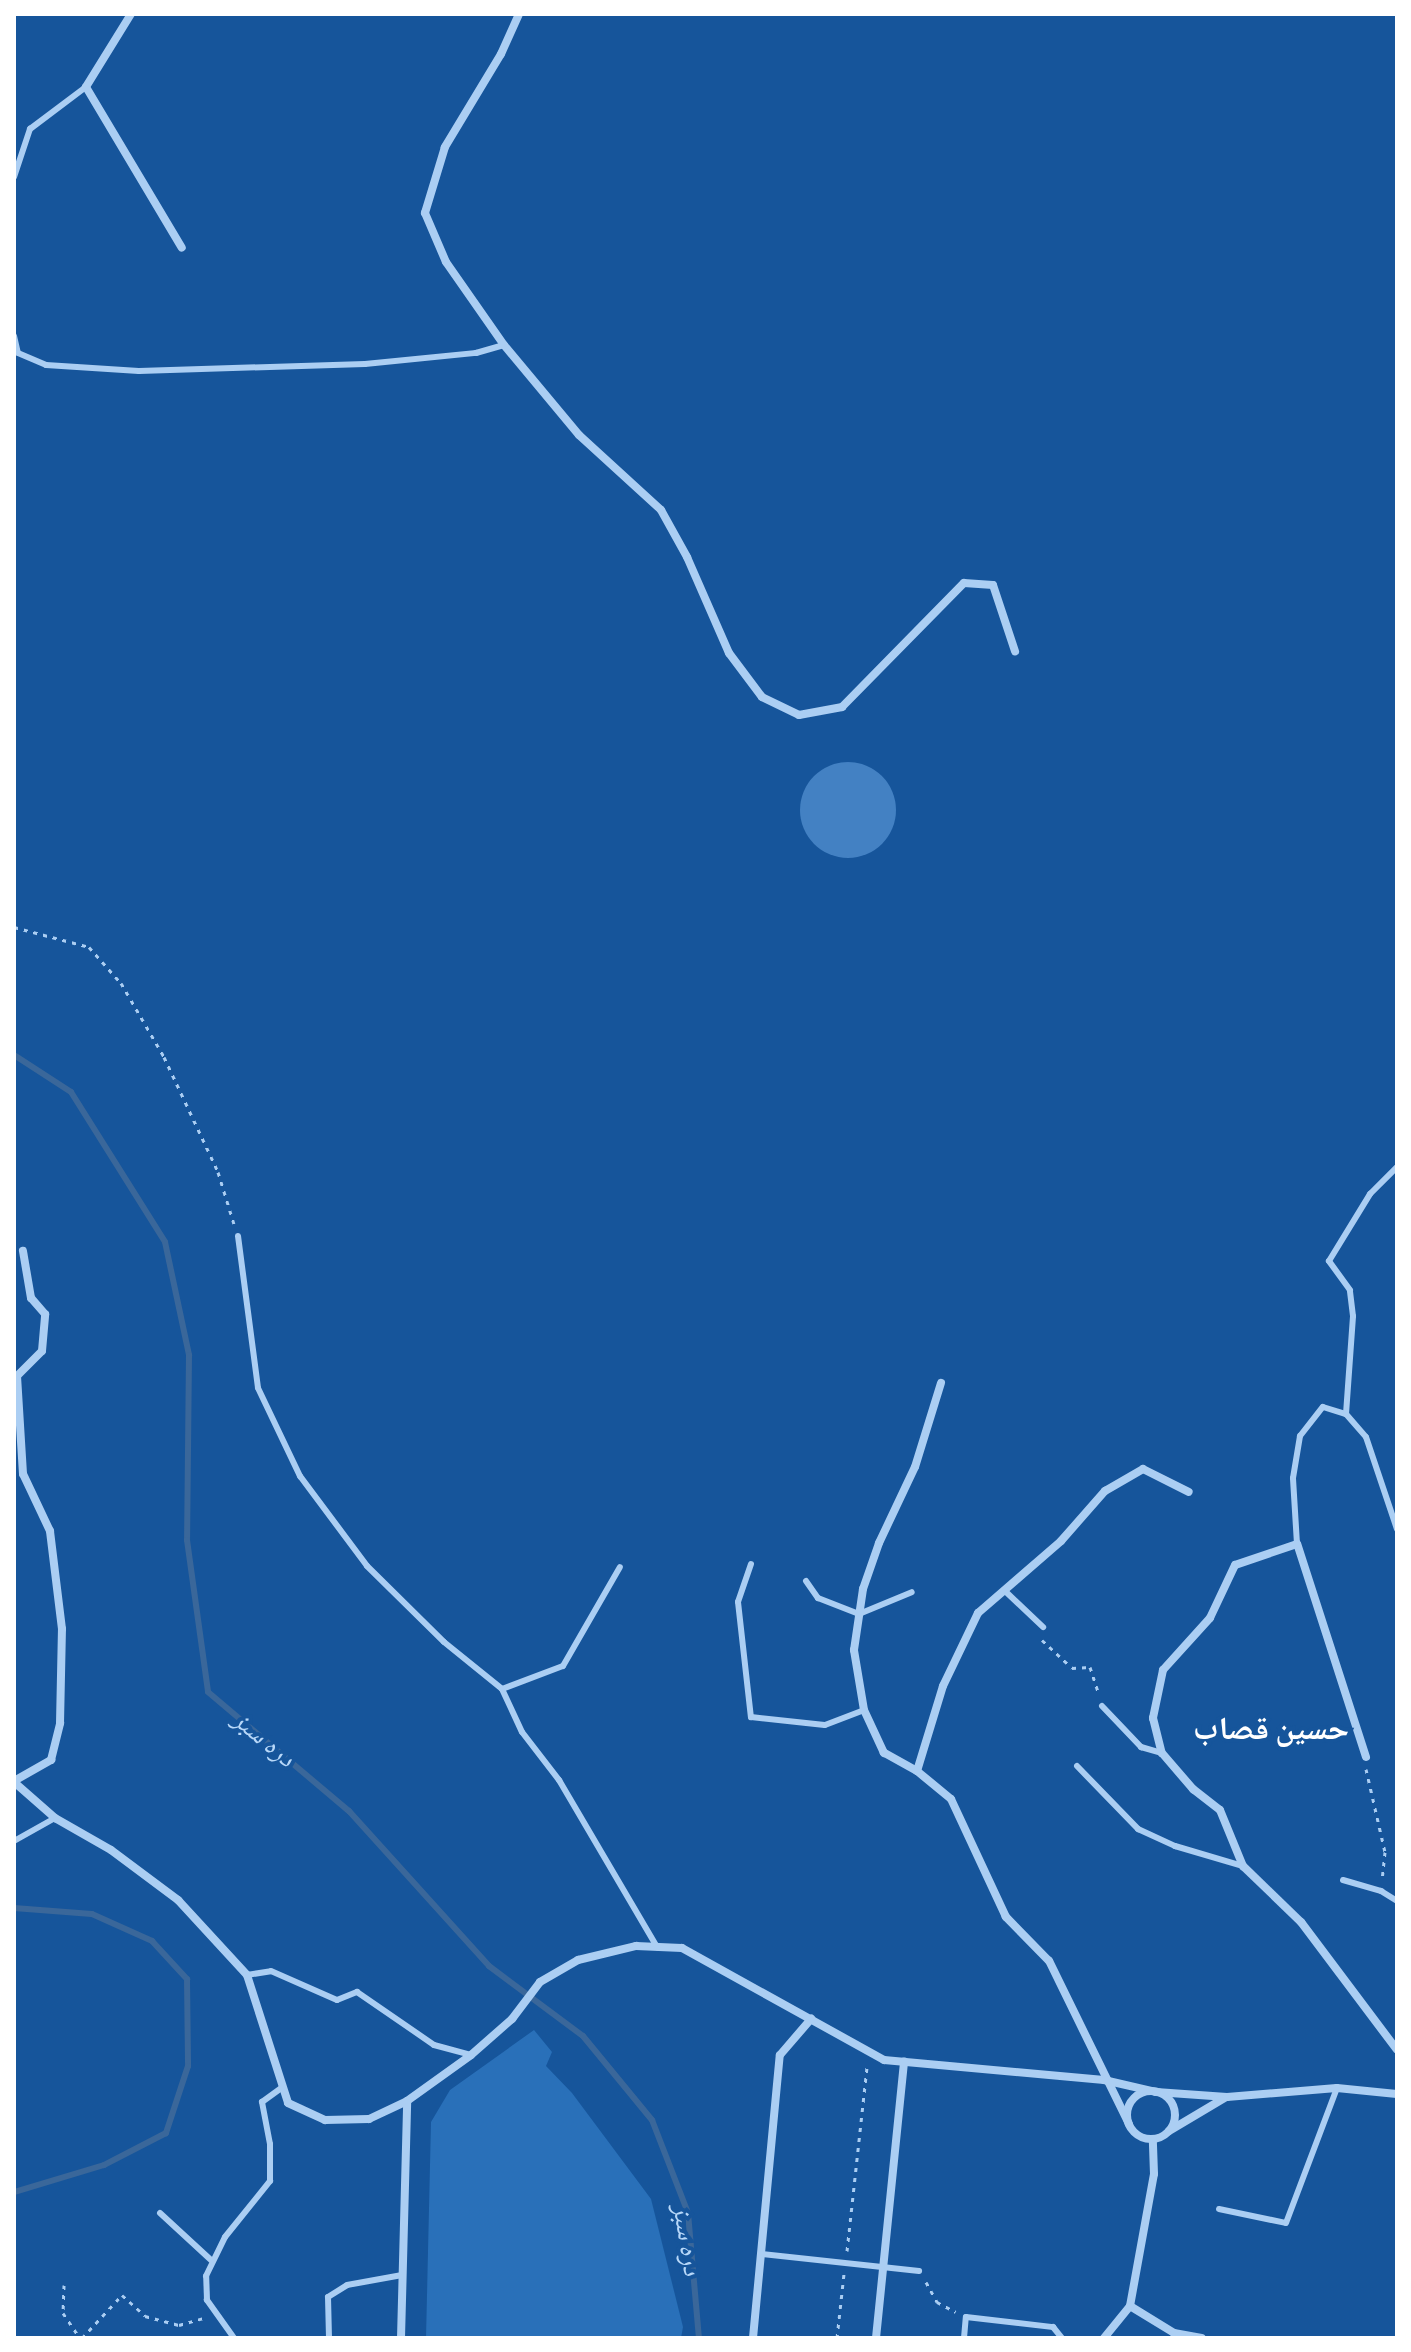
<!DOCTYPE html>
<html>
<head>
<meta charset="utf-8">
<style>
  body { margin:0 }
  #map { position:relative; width:1411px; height:2352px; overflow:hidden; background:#16559b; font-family:"Source Sans 3","Noto Naskh Arabic",sans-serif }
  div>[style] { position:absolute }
  .green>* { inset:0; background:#2970b9 }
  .stream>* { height:6px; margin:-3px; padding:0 3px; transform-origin:3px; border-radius:3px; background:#3a679a }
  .building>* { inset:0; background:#4381c3 }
  .round { border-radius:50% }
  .path>* { height:3px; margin-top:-1.5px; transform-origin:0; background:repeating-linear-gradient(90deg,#abcef3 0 4px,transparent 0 10px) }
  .service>* { height:6px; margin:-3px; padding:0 3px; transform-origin:3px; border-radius:3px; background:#abcef3 }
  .minor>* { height:8px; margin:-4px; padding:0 4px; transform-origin:4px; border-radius:4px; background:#abcef3 }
  .minor>.ring { margin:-4px; padding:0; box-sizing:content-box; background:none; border:8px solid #abcef3; border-radius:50% }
  span { translate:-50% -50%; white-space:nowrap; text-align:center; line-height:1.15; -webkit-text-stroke:8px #16559b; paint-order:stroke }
  .water-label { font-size:26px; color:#b8d8f9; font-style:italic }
  .district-label { font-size:32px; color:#fff; font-weight:700 }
  .frame { position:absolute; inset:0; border:16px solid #fff; pointer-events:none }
</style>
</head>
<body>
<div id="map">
  <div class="green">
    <i style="clip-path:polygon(534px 2030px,552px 2052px,546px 2066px,572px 2093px,651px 2199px,683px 2327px,681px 2338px,426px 2338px,431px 2122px,450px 2090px)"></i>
  </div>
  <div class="stream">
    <i style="left:14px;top:1055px;width:68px;rotate:33deg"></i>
    <i style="left:71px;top:1092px;width:177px;rotate:57.9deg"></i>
    <i style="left:165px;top:1242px;width:116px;rotate:78deg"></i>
    <i style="left:189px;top:1355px;width:185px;rotate:90.6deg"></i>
    <i style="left:187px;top:1540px;width:153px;rotate:82.1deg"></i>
    <i style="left:208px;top:1692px;width:185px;rotate:40.2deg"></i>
    <i style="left:349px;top:1811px;width:209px;rotate:47.9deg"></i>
    <i style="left:489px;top:1966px;width:117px;rotate:36.7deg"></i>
    <i style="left:583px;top:2036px;width:109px;rotate:50.6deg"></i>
    <i style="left:652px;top:2120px;width:100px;rotate:68.8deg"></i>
    <i style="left:688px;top:2213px;width:125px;rotate:85deg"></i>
    <i style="left:14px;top:1908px;width:78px;rotate:4.4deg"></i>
    <i style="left:92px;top:1914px;width:66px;rotate:24.2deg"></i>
    <i style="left:152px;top:1941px;width:52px;rotate:47.4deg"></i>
    <i style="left:187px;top:1979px;width:87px;rotate:89.3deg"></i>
    <i style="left:188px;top:2066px;width:71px;rotate:108.2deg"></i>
    <i style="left:166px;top:2133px;width:70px;rotate:152.7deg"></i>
    <i style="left:104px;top:2165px;width:94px;rotate:163.3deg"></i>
  </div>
  <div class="building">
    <i class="round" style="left:800px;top:762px;width:96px;height:96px"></i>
  </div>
  <div class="path">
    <i style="left:14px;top:927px;width:78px;rotate:14.9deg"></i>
    <i style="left:89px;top:947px;width:48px;rotate:48.4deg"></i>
    <i style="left:121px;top:983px;width:86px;rotate:59.8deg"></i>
    <i style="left:164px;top:1057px;width:127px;rotate:64.8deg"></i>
    <i style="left:218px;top:1172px;width:54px;rotate:72.9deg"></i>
    <i style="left:1042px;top:1640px;width:41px;rotate:43deg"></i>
    <i style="left:1072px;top:1668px;width:18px;rotate:-3deg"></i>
    <i style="left:1090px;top:1667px;width:29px;rotate:72deg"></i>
    <i style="left:1366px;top:1769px;width:85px;rotate:77.1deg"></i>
    <i style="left:1385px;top:1852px;width:27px;rotate:96deg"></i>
    <i style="left:847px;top:2251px;width:185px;rotate:-83.8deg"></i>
    <i style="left:926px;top:2282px;width:23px;rotate:61deg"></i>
    <i style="left:937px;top:2302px;width:21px;rotate:28deg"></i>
    <i style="left:64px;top:2285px;width:28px;rotate:92deg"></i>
    <i style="left:63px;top:2313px;width:30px;rotate:56deg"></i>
    <i style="left:82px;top:2338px;width:59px;rotate:-47.1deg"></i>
    <i style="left:122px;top:2295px;width:31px;rotate:42deg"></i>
    <i style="left:145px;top:2316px;width:35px;rotate:15deg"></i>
    <i style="left:179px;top:2325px;width:26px;rotate:-16deg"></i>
    <i style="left:837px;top:2338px;width:64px;rotate:-83.8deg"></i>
  </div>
  <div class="service">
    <i style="left:14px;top:177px;width:51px;rotate:-71.6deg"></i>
    <i style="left:30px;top:129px;width:70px;rotate:-36.9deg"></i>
    <i style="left:14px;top:336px;width:17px;rotate:77deg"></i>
    <i style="left:18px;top:353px;width:30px;rotate:23deg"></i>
    <i style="left:46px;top:365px;width:93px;rotate:3.7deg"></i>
    <i style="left:139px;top:371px;width:226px;rotate:-1.8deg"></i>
    <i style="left:365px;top:364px;width:112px;rotate:-5.7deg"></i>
    <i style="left:476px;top:353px;width:29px;rotate:-16deg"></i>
    <i style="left:238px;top:1236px;width:153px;rotate:82.5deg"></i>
    <i style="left:258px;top:1388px;width:98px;rotate:64.5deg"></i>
    <i style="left:300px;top:1476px;width:112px;rotate:53.3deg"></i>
    <i style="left:367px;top:1566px;width:108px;rotate:44.6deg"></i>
    <i style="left:444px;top:1642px;width:75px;rotate:39deg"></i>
    <i style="left:502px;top:1689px;width:47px;rotate:65.1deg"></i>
    <i style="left:522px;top:1732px;width:61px;rotate:52.4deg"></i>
    <i style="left:559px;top:1780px;width:194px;rotate:59.6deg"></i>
    <i style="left:1346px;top:1414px;width:30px;rotate:49deg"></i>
    <i style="left:1366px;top:1437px;width:97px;rotate:71.4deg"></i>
    <i style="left:1297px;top:1544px;width:66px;rotate:-93.5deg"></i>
    <i style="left:1293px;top:1478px;width:43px;rotate:-80.5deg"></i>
    <i style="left:1300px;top:1436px;width:37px;rotate:-52deg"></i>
    <i style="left:1323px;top:1407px;width:24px;rotate:17deg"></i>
    <i style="left:1346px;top:1414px;width:98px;rotate:-85.9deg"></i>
    <i style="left:1353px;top:1316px;width:26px;rotate:-97deg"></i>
    <i style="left:1350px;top:1290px;width:36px;rotate:-126deg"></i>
    <i style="left:1329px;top:1261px;width:79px;rotate:-58.5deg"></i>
    <i style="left:1370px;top:1194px;width:38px;rotate:-45deg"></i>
    <i style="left:751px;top:1564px;width:40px;rotate:108.9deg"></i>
    <i style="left:738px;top:1602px;width:116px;rotate:83.6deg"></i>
    <i style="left:751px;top:1717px;width:74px;rotate:6.2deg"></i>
    <i style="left:825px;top:1725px;width:42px;rotate:-21deg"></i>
    <i style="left:806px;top:1581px;width:21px;rotate:55deg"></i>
    <i style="left:818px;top:1598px;width:44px;rotate:21.3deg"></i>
    <i style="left:859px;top:1614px;width:57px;rotate:-22.5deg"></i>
    <i style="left:1004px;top:1590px;width:54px;rotate:43.5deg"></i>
    <i style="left:502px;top:1689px;width:65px;rotate:-20.7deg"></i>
    <i style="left:563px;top:1666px;width:114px;rotate:-60.1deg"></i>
    <i style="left:1102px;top:1706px;width:57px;rotate:46.4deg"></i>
    <i style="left:1141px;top:1747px;width:22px;rotate:16deg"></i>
    <i style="left:1077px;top:1766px;width:88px;rotate:45.9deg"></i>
    <i style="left:1138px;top:1829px;width:41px;rotate:24.7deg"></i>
    <i style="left:1175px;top:1846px;width:71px;rotate:16.4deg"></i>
    <i style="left:14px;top:1841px;width:47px;rotate:-29.3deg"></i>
    <i style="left:1343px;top:1880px;width:40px;rotate:16deg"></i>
    <i style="left:1381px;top:1891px;width:19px;rotate:32deg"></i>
    <i style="left:247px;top:1975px;width:24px;rotate:-9deg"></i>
    <i style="left:271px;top:1971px;width:72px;rotate:23.7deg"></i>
    <i style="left:337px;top:2000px;width:22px;rotate:-22deg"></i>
    <i style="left:357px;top:1992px;width:93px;rotate:34.5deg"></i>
    <i style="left:434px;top:2045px;width:38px;rotate:15deg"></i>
    <i style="left:1219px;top:2209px;width:68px;rotate:11.8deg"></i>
    <i style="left:1286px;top:2223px;width:144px;rotate:-69.3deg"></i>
    <i style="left:160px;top:2213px;width:69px;rotate:42.7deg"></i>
    <i style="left:761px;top:2254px;width:159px;rotate:6.1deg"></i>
    <i style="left:234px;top:2338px;width:47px;rotate:-125.4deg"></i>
    <i style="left:207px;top:2300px;width:24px;rotate:-92deg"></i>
    <i style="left:206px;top:2276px;width:43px;rotate:-64deg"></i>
    <i style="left:225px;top:2237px;width:72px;rotate:-51.2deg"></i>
    <i style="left:270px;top:2181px;width:37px;rotate:-90deg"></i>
    <i style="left:270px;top:2144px;width:43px;rotate:-100.8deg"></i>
    <i style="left:262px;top:2102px;width:26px;rotate:-36deg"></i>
    <i style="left:329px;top:2338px;width:41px;rotate:-91.4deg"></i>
    <i style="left:328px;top:2297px;width:22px;rotate:-32deg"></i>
    <i style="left:347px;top:2285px;width:56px;rotate:-10.3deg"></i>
    <i style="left:964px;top:2338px;width:21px;rotate:-85deg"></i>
    <i style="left:966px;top:2317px;width:88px;rotate:6.6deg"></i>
    <i style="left:1053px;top:2327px;width:14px;rotate:51deg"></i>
  </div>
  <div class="minor">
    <i style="left:131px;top:14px;width:86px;rotate:121.7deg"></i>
    <i style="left:86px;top:87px;width:187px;rotate:59.2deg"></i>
    <i style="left:519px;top:14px;width:44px;rotate:114.2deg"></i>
    <i style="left:501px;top:54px;width:109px;rotate:121.1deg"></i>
    <i style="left:445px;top:147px;width:69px;rotate:106.9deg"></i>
    <i style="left:425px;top:213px;width:53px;rotate:66.8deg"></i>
    <i style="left:446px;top:262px;width:101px;rotate:55.1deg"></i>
    <i style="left:504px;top:345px;width:117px;rotate:50.2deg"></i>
    <i style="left:579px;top:435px;width:111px;rotate:42.4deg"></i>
    <i style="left:661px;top:510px;width:54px;rotate:61deg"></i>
    <i style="left:687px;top:557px;width:105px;rotate:66.4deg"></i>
    <i style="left:729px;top:653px;width:55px;rotate:53.1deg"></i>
    <i style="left:762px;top:697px;width:41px;rotate:25.9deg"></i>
    <i style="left:799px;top:715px;width:44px;rotate:-10.5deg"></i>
    <i style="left:842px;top:707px;width:174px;rotate:-45.5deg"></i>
    <i style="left:964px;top:583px;width:29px;rotate:4deg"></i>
    <i style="left:993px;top:585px;width:70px;rotate:71.6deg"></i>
    <i style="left:1366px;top:1757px;width:224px;rotate:-107.9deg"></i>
    <i style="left:1297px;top:1544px;width:65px;rotate:161.3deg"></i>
    <i style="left:1235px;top:1565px;width:59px;rotate:115.3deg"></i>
    <i style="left:1210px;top:1618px;width:70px;rotate:132.1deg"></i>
    <i style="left:1163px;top:1670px;width:49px;rotate:101.8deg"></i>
    <i style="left:1153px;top:1718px;width:36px;rotate:76deg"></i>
    <i style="left:1162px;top:1753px;width:48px;rotate:49.3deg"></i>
    <i style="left:1193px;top:1789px;width:34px;rotate:38deg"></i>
    <i style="left:1220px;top:1810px;width:61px;rotate:67.7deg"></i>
    <i style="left:1243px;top:1866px;width:81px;rotate:44deg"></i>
    <i style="left:1301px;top:1922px;width:160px;rotate:53.1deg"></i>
    <i style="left:917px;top:1771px;width:38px;rotate:-151deg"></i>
    <i style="left:884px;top:1753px;width:47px;rotate:-114.9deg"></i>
    <i style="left:864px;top:1710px;width:61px;rotate:-99.5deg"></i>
    <i style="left:854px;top:1650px;width:62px;rotate:-81.6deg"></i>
    <i style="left:863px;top:1589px;width:49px;rotate:-70.8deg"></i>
    <i style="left:879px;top:1543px;width:84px;rotate:-64.7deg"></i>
    <i style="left:915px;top:1467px;width:88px;rotate:-72.8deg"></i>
    <i style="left:14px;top:1781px;width:43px;rotate:-29.6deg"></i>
    <i style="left:51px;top:1760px;width:38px;rotate:-76deg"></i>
    <i style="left:60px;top:1723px;width:94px;rotate:-88.8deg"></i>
    <i style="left:62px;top:1629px;width:99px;rotate:-97deg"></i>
    <i style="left:50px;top:1531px;width:63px;rotate:-115.3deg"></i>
    <i style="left:23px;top:1474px;width:98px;rotate:-93.5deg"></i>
    <i style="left:17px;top:1376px;width:35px;rotate:-45deg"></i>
    <i style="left:42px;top:1351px;width:37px;rotate:-85deg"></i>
    <i style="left:45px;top:1314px;width:21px;rotate:-131deg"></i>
    <i style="left:31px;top:1298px;width:48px;rotate:-99.7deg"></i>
    <i style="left:14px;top:1782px;width:55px;rotate:41.3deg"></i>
    <i style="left:55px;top:1818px;width:64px;rotate:29.7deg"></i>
    <i style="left:111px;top:1850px;width:84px;rotate:36.7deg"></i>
    <i style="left:178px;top:1900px;width:102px;rotate:47.4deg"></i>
    <i style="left:247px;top:1975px;width:134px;rotate:72.2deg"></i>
    <i style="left:288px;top:2103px;width:41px;rotate:24.7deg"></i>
    <i style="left:325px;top:2120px;width:44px;rotate:-1.3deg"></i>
    <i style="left:369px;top:2119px;width:42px;rotate:-25.3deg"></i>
    <i class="ring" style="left:1127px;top:2091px;width:40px;height:40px"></i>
    <i style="left:1129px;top:2124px;width:182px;rotate:-116.1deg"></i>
    <i style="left:1049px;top:1961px;width:62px;rotate:-134.3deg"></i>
    <i style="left:1006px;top:1917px;width:130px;rotate:-115deg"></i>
    <i style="left:951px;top:1799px;width:44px;rotate:-140.5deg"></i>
    <i style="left:917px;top:1771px;width:89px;rotate:-73deg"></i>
    <i style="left:943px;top:1686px;width:81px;rotate:-64.4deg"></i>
    <i style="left:978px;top:1613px;width:110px;rotate:-40.9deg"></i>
    <i style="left:1061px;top:1541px;width:67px;rotate:-48.7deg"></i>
    <i style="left:1105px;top:1491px;width:44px;rotate:-30.1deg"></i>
    <i style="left:1143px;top:1469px;width:51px;rotate:26.6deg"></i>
    <i style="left:1169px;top:2131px;width:66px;rotate:-30.8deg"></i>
    <i style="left:1130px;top:2306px;width:52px;rotate:31.5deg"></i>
    <i style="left:1174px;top:2333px;width:28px;rotate:10deg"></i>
    <i style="left:401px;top:2338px;width:237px;rotate:-88.5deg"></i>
    <i style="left:407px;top:2101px;width:79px;rotate:-35.7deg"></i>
    <i style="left:471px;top:2055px;width:55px;rotate:-41.3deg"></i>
    <i style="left:512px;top:2019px;width:46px;rotate:-52.9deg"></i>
    <i style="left:540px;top:1982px;width:44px;rotate:-30.1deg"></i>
    <i style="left:578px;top:1960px;width:60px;rotate:-13.6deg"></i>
    <i style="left:636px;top:1946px;width:46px;rotate:2.5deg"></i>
    <i style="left:682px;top:1948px;width:231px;rotate:29deg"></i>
    <i style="left:884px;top:2060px;width:221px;rotate:5.2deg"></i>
    <i style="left:1104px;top:2080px;width:53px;rotate:13deg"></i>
    <i style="left:1156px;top:2092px;width:71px;rotate:4deg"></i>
    <i style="left:1227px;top:2097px;width:110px;rotate:-4.7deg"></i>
    <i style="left:1337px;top:2088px;width:60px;rotate:5.7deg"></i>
    <i style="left:753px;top:2338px;width:284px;rotate:-84.6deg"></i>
    <i style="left:780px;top:2055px;width:48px;rotate:-49.3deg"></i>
    <i style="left:876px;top:2338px;width:278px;rotate:-84.2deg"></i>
    <i style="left:1104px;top:2338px;width:41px;rotate:-50.9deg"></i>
    <i style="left:1130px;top:2306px;width:134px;rotate:-79.7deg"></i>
    <i style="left:1154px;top:2174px;width:35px;rotate:-92deg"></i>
  </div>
  <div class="water-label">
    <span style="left:264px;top:1739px;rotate:40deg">دره سبز</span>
    <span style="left:687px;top:2240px;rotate:81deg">دره سبز</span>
  </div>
  <div class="district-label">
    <span style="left:1271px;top:1729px">حسین قصاب</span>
  </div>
  <div class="frame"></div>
</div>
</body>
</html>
